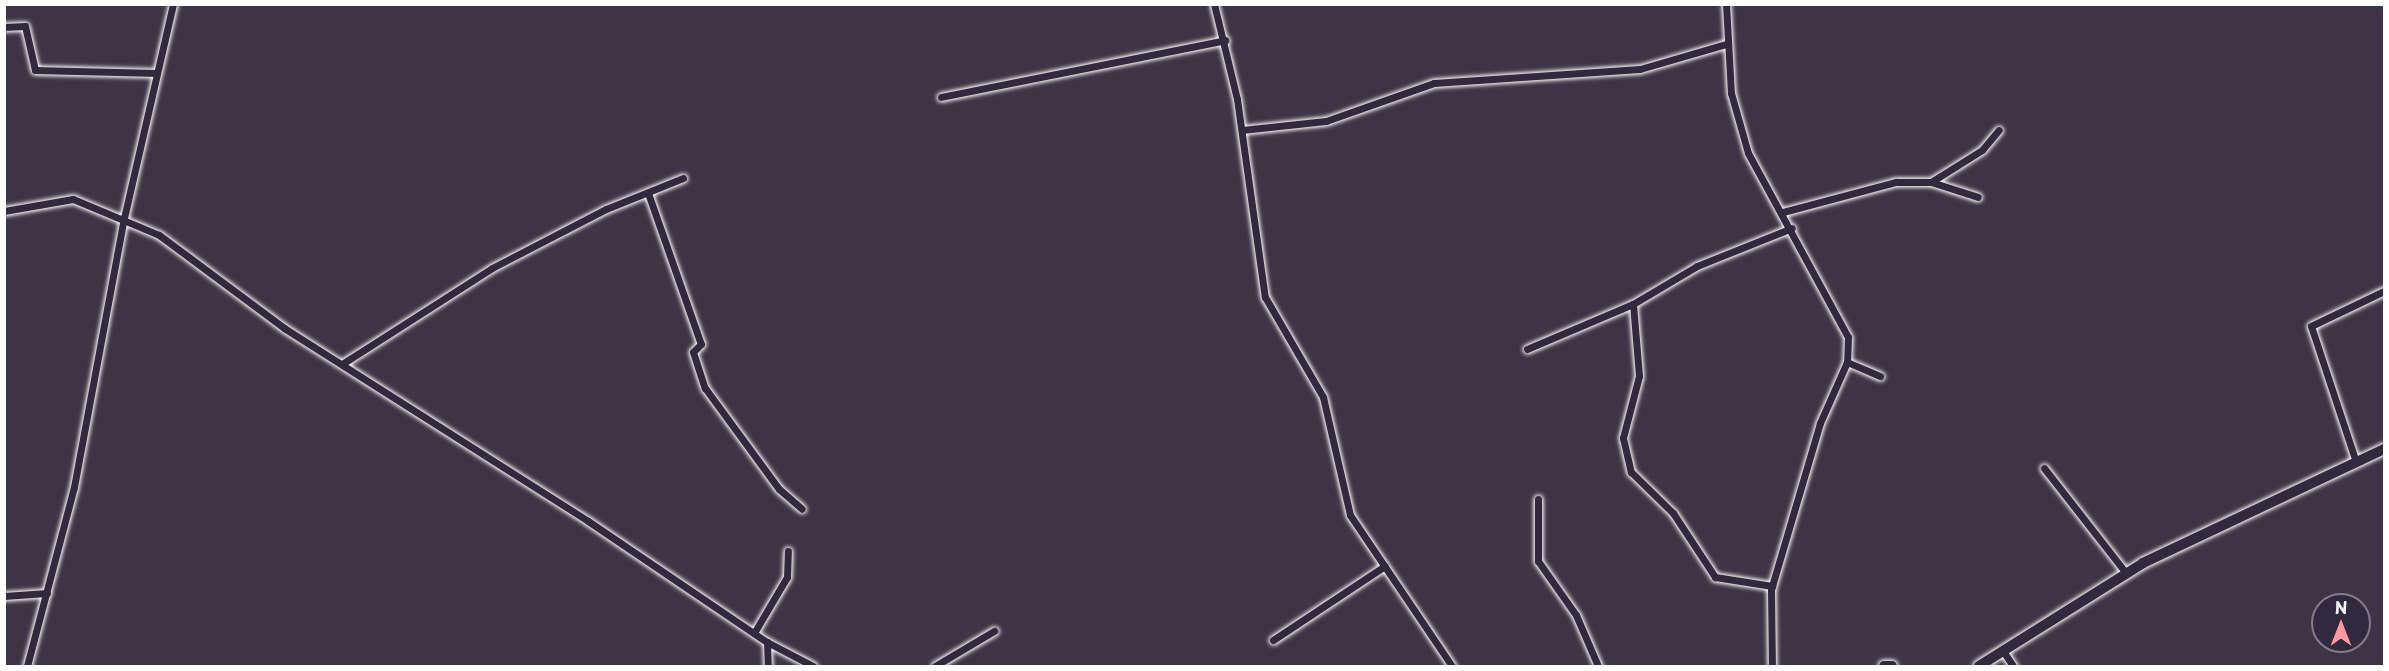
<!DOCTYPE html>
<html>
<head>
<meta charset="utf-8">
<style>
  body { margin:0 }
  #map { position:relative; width:2389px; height:671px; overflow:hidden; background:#3d3545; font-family:"Playpen Sans",sans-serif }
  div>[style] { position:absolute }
  .roads { filter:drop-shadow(0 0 2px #fff) drop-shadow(0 0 2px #fff) }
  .street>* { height:7px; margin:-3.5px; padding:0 3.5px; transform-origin:3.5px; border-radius:3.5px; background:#2f2a3d }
  .secondary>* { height:10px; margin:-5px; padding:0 5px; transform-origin:5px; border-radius:5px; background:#2f2a3d }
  span { translate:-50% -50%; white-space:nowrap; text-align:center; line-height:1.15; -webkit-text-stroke:4.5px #2f2a3d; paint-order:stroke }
  .frame { position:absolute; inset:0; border:6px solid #fff; pointer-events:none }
  .north { position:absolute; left:2311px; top:593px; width:60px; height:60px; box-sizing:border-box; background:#2f2a3d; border:2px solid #827f8b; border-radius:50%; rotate:0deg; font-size:16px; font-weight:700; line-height:24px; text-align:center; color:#fff }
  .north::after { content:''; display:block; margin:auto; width:21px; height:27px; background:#ff9aa2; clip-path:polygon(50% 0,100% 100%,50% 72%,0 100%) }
</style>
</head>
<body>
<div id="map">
  <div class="roads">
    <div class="street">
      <i style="left:1214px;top:4px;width:98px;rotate:76.4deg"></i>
      <i style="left:1237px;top:99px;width:200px;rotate:82deg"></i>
      <i style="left:1265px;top:297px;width:116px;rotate:59.9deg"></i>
      <i style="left:1323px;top:397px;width:121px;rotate:77.1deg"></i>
      <i style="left:1350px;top:515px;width:182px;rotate:56deg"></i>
      <i style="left:1726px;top:4px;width:89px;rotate:86.8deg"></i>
      <i style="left:1731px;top:93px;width:62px;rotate:74.2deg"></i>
      <i style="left:1748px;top:153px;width:209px;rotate:61.5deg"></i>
      <i style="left:1848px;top:337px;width:25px;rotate:92deg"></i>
      <i style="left:1847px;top:362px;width:67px;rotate:113.9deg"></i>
      <i style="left:1820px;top:423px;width:173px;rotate:106.4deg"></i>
      <i style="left:1771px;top:589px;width:77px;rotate:89.3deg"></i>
      <i style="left:4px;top:27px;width:21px;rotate:-3deg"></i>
      <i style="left:25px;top:26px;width:45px;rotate:77.2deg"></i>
      <i style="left:35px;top:70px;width:122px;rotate:1.4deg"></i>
      <i style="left:941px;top:97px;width:290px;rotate:-11.3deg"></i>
      <i style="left:1242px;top:130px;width:84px;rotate:-6.1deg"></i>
      <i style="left:1326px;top:121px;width:114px;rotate:-19.4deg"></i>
      <i style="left:1434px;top:83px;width:206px;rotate:-3.9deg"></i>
      <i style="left:1640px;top:69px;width:90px;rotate:-16.2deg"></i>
      <i style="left:1931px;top:182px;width:60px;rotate:-32.1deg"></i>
      <i style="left:1982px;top:150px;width:26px;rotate:-50deg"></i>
      <i style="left:648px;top:193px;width:160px;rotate:70.7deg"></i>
      <i style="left:701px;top:344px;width:11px;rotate:135deg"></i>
      <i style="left:693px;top:352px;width:38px;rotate:72deg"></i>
      <i style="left:705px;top:388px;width:125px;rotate:53.8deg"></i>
      <i style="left:779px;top:489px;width:30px;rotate:41deg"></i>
      <i style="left:4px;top:211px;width:70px;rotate:-9.9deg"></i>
      <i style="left:73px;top:199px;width:93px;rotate:22.7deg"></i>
      <i style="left:159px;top:235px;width:156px;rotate:36.6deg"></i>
      <i style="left:284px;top:328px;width:360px;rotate:32.4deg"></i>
      <i style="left:588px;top:521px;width:216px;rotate:34.1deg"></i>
      <i style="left:767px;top:642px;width:52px;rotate:27.6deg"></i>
      <i style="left:1783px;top:212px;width:117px;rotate:-14.9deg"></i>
      <i style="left:1896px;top:182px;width:35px"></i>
      <i style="left:1931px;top:182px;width:49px;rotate:17.7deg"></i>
      <i style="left:1633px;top:304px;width:72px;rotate:85.2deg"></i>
      <i style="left:1639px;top:376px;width:64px;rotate:104.5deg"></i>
      <i style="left:1623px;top:438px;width:35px;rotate:77deg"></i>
      <i style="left:1631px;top:472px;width:59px;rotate:44.3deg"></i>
      <i style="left:1673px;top:513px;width:77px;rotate:56.7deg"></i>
      <i style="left:1715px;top:577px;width:58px;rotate:9deg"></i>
      <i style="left:1527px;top:349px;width:115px;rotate:-23deg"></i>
      <i style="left:1633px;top:304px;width:74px;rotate:-30.7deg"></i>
      <i style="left:1697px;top:266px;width:102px;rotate:-21.8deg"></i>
      <i style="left:1847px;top:362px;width:36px;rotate:23deg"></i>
      <i style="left:342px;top:364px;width:178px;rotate:-32.6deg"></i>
      <i style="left:492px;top:268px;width:128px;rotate:-27.4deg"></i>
      <i style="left:606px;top:209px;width:83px;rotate:-21.9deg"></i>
      <i style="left:2356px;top:462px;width:143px;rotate:-108.3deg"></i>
      <i style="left:2311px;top:326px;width:81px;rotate:-25.6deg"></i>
      <i style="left:2044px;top:468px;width:133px;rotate:52deg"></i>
      <i style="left:1538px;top:499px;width:62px;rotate:90deg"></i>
      <i style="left:1538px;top:561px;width:66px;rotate:54.9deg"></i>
      <i style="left:1576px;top:615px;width:56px;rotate:66.7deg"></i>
      <i style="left:4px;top:596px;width:43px;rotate:-4deg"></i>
      <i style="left:754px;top:633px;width:65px;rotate:-59.5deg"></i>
      <i style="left:787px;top:577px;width:26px;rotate:-88deg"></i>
      <i style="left:1273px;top:640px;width:134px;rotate:-33.5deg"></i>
      <i style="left:767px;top:642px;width:24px;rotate:88deg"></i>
      <i style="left:2003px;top:651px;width:18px;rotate:56deg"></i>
      <i style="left:27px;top:666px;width:185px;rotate:-75.3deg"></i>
      <i style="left:74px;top:487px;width:274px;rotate:-79.5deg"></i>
      <i style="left:124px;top:218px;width:220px;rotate:-77.1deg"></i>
      <i style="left:935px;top:666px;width:69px;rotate:-30.7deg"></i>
    </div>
    <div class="secondary">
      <i style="left:1884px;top:666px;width:8px"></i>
      <i style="left:1979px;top:666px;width:194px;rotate:-32.1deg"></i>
      <i style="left:2143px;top:563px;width:267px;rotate:-25.3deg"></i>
    </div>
  </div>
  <div class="frame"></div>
  <div class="north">N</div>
</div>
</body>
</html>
